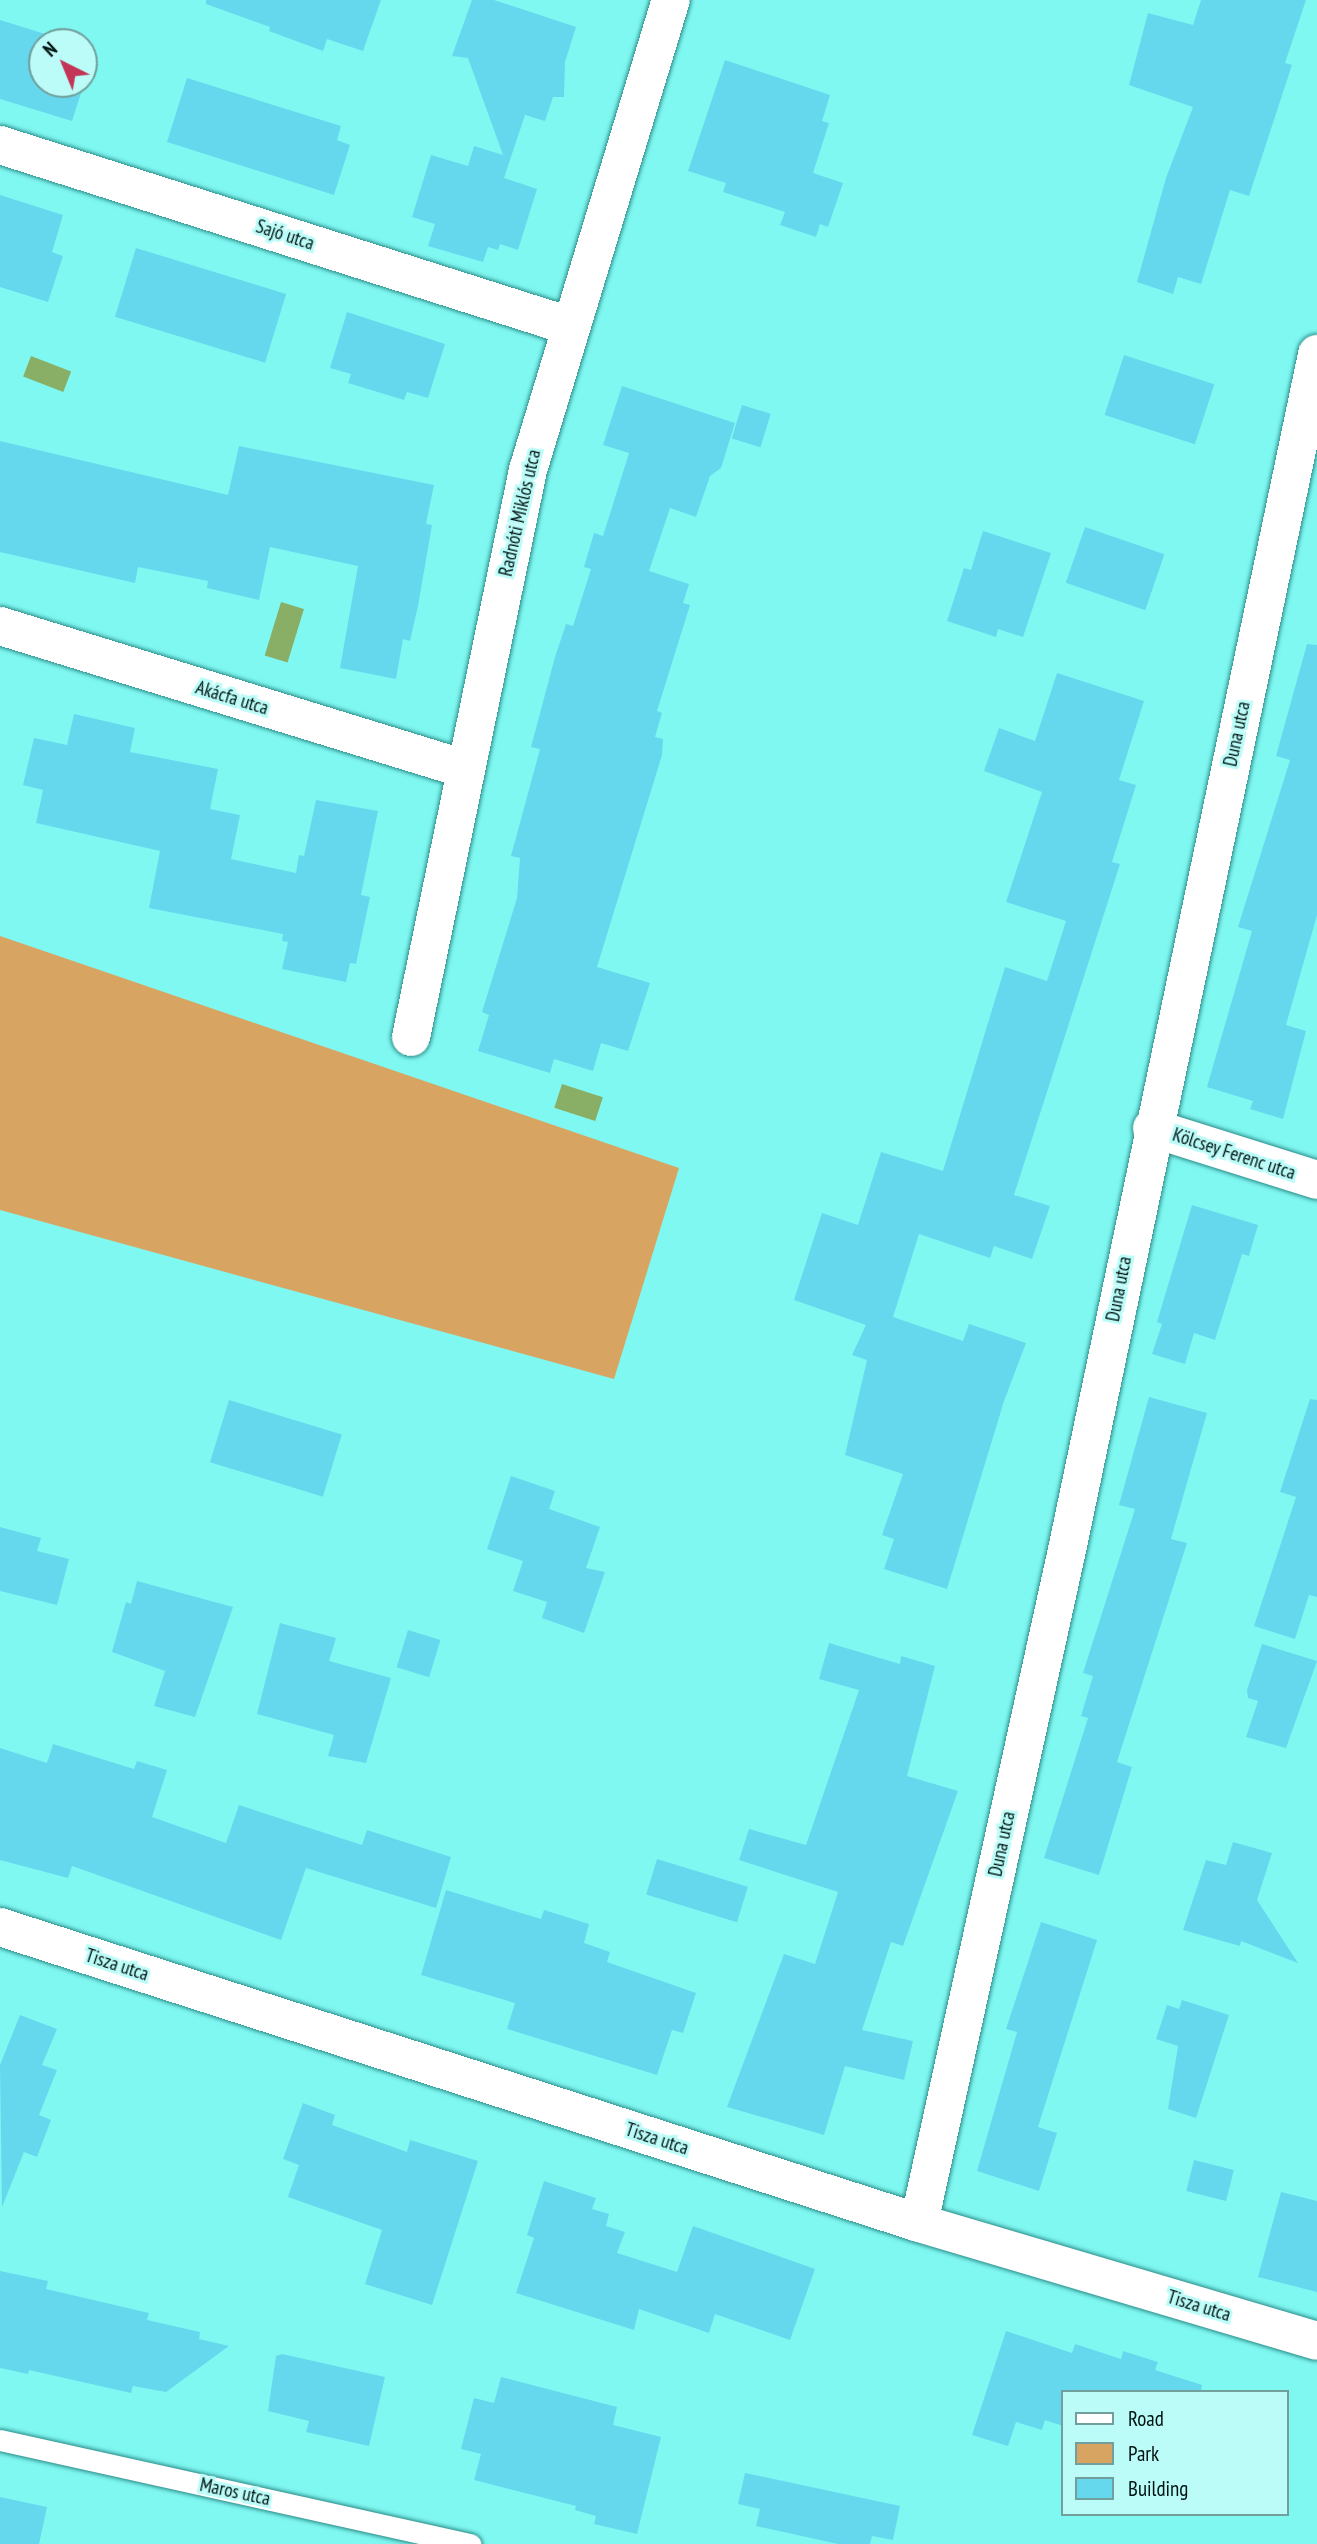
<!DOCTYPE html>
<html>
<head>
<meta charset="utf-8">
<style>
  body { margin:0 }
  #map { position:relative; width:1317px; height:2544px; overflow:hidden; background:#80f8f2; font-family:"PT Sans Narrow",sans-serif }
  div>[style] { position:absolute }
  .green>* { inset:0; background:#d8a462 }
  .water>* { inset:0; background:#89af67; transform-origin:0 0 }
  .building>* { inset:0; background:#65d8ed; transform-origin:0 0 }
  .roads { filter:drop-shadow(0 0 2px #2b8b88) drop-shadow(0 0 2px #2b8b88) }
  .service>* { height:21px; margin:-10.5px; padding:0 10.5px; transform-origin:10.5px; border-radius:10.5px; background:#fff }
  .minor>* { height:38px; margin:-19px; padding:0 19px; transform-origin:19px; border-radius:19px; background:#fff }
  span { translate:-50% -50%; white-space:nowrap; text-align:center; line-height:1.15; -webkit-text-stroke:6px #bbfcf8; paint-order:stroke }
  .street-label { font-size:19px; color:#001312 }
  .legend { position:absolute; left:1061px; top:2390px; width:228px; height:126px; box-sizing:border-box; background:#bbfcf8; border:2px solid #709f9c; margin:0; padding:9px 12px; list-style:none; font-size:21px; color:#001312 }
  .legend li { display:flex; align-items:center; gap:14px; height:35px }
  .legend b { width:35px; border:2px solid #709f9c }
  .north { position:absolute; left:28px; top:28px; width:70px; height:70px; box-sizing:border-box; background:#bbfcf8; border:2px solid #709f9c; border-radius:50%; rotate:317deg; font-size:19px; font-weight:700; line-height:28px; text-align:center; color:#001312 }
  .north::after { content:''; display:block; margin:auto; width:24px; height:32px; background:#c33456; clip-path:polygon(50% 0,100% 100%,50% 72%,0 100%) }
</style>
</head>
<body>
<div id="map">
  <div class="green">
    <i style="clip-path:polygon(0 936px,679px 1168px,614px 1379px,0 1210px)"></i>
  </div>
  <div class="water">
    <i style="left:31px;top:356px;width:43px;height:22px;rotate:21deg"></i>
    <i style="left:281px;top:602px;width:24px;height:56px;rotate:17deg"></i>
    <i style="left:562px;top:1084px;width:43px;height:25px;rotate:18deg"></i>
  </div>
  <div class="building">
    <i style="clip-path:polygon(206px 0,381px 0,363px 51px,327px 39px,323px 51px,269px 31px,270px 27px,206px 4px)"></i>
    <i style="clip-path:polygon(472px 0,494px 0,576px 27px,565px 62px,564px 97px,553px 97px,545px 121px,525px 115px,504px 178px,537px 189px,518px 250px,500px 244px,498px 250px,488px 247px,483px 262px,428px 246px,435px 224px,412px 217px,431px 155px,468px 166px,474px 146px,503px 155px,468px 58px,452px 56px)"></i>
    <i style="clip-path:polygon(1201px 0,1306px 0,1285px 63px,1292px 65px,1249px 196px,1230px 190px,1201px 284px,1178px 277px,1173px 294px,1137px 282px,1166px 178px,1193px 107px,1129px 85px,1148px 13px,1193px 25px)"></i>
    <i style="clip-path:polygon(0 20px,71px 42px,42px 42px,42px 84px,84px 84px,72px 121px,0 99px)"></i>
    <i style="clip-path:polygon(725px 60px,830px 95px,822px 121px,829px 123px,813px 173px,843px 183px,828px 227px,820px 224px,816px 237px,780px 225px,785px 212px,723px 192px,726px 183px,688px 171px)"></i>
    <i style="clip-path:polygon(187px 78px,341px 126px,337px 140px,350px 145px,334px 195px,167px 142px)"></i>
    <i style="clip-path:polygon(0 195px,63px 215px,52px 252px,63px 256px,48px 302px,0 287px)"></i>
    <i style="left:136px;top:248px;width:157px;height:72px;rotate:17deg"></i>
    <i style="clip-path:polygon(347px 312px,445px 344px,428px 398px,407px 392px,404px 400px,348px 383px,351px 374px,330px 368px)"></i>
    <i style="left:1124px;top:355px;width:95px;height:63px;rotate:18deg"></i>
    <i style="clip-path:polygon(622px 386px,735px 423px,721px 468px,710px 476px,696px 517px,670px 508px,649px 571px,689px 584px,683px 603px,690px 605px,657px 711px,662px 713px,655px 737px,663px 739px,662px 755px,597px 967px,650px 983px,628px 1051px,601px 1043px,593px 1071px,554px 1059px,550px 1073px,478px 1051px,489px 1015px,482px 1012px,517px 898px,520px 858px,511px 856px,540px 749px,531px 747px,555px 657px,566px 624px,573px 626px,591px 569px,584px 567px,594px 533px,603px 536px,629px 453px,603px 445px)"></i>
    <i style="left:742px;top:405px;width:30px;height:35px;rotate:17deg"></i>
    <i style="clip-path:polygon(0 441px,228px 495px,239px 446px,434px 485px,426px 524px,432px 525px,418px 606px,410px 641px,403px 639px,396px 679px,340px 668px,358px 566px,270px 547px,259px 600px,207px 588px,208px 581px,138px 567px,135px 583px,0 552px)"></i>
    <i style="left:1085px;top:527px;width:84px;height:59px;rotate:19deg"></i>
    <i style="clip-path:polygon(983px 531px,1051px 553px,1023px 637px,998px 629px,996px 637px,947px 621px,964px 568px,971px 570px)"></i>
    <i style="clip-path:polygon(1307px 644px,1317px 645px,1317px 915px,1286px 1025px,1306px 1031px,1283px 1119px,1250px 1109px,1253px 1101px,1207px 1087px,1252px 931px,1238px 927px,1290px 760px,1276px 756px)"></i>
    <i style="clip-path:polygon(1057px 673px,1144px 701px,1119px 780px,1136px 785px,1112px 862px,1120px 864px,1014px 1195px,1050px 1206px,1032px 1259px,994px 1246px,990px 1258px,919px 1234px,893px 1317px,963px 1341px,969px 1324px,1026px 1343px,1004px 1401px,947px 1589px,884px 1569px,894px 1539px,882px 1535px,903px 1474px,845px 1455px,867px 1360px,852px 1355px,866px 1325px,794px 1300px,822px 1213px,858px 1225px,881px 1152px,943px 1171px,1005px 967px,1047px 981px,1066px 921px,1006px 902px,1042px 792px,984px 771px,999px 728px,1035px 741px)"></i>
    <i style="clip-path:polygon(74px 714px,135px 728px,130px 752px,218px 769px,210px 809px,240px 815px,231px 859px,296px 873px,299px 855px,304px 856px,316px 800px,378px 811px,361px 895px,370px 897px,356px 964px,350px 963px,346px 982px,282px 969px,288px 942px,282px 941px,283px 934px,149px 908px,160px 851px,36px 823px,43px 790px,23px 785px,34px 738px,67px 745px)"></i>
    <i style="clip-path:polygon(1192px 1205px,1258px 1225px,1249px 1256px,1242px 1254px,1215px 1340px,1194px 1333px,1185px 1364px,1152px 1354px,1162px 1324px,1157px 1322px)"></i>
    <i style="clip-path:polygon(1149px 1397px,1207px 1413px,1171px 1539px,1187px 1543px,1117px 1762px,1132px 1767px,1099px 1875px,1044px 1858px,1088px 1718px,1081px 1716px,1093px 1676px,1083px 1673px,1135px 1509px,1119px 1505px)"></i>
    <i style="clip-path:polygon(1310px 1399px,1317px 1400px,1317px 1597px,1309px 1595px,1295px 1639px,1254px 1626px,1296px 1497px,1280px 1492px)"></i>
    <i style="left:229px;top:1400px;width:118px;height:65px;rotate:17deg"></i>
    <i style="clip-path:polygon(511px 1476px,555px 1491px,549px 1509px,600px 1527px,586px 1568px,605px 1572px,584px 1633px,542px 1618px,547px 1602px,513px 1591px,523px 1561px,487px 1549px)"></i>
    <i style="clip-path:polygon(0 1527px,41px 1538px,37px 1551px,69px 1559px,57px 1605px,0 1591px)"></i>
    <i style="clip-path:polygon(137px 1581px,233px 1607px,195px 1717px,154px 1706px,165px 1671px,112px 1652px,126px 1602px,131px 1604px)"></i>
    <i style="clip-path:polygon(280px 1623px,336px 1638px,329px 1661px,391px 1678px,366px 1763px,328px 1756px,334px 1735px,257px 1714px)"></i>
    <i style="left:408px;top:1630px;width:34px;height:39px;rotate:17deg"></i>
    <i style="clip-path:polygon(829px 1643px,900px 1664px,901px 1656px,935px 1666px,907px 1776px,958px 1791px,903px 1946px,891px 1942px,862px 2030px,913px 2041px,904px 2080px,845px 2066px,824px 2135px,727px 2107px,784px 1954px,815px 1964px,838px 1892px,739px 1860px,749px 1829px,806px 1845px,859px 1690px,819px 1679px)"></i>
    <i style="clip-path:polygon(1262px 1644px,1317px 1661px,1286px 1748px,1246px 1737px,1258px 1701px,1248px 1698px,1247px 1690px)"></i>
    <i style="clip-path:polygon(53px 1744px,134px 1769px,137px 1761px,167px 1770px,152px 1817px,226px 1843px,239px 1805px,362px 1845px,367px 1830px,451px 1857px,436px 1908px,306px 1868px,281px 1940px,72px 1866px,68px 1878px,0 1860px,0 1748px,47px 1763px)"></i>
    <i style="clip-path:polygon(1233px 1842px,1272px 1853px,1257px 1900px,1298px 1963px,1241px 1941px,1240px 1946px,1183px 1930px,1206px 1860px,1226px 1865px)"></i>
    <i style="left:657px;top:1859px;width:95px;height:37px;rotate:17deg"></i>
    <i style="clip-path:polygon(446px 1890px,541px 1919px,544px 1910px,589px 1924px,584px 1943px,610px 1952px,607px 1962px,696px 1993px,683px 2033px,672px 2030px,657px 2075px,507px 2029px,515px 2003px,421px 1975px)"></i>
    <i style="clip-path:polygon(1041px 1922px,1097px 1940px,1038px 2127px,1057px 2133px,1039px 2191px,977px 2171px,1017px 2032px,1006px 2029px)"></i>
    <i style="clip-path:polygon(1182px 2000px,1229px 2015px,1196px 2118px,1168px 2109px,1178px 2046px,1156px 2039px,1167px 2005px,1179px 2009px)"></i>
    <i style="clip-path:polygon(20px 2015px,57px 2029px,42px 2065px,57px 2070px,39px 2115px,51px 2120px,37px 2157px,24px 2152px,2px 2207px,0 2065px)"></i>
    <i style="clip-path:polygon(303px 2103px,335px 2115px,332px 2125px,407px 2152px,410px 2140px,478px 2161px,432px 2305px,365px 2284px,382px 2230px,288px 2197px,299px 2165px,283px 2159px)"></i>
    <i style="left:1194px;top:2160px;width:41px;height:32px;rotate:14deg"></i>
    <i style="clip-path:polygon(544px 2181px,596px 2198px,592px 2209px,609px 2214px,606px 2226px,625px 2232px,617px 2253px,677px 2272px,693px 2226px,815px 2269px,790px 2340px,715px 2314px,709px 2333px,639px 2309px,634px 2330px,516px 2293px,534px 2238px,527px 2235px)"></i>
    <i style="clip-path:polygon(1281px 2192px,1317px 2201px,1317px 2292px,1258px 2277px)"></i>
    <i style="clip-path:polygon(0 2271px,48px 2281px,46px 2289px,149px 2313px,147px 2320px,200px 2332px,199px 2339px,229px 2346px,166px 2392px,133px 2386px,131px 2393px,29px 2370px,28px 2374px,0 2368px)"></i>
    <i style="clip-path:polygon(1006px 2331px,1072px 2353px,1075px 2344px,1121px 2359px,1123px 2351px,1158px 2362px,1155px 2370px,1202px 2385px,1201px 2392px,1063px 2392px,1063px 2426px,1045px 2420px,1042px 2430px,1016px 2422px,1008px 2446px,972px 2435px)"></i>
    <i style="clip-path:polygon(282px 2354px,385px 2377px,369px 2446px,306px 2432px,309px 2421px,268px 2411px,276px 2356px)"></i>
    <i style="clip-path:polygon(501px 2377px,617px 2407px,613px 2425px,661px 2437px,637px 2534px,594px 2524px,596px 2516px,575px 2510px,576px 2506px,474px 2480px,481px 2454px,461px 2449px,474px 2398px,494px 2403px)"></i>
    <i style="clip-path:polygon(745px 2473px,900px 2506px,893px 2540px,872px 2536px,870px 2544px,838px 2544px,756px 2526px,760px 2509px,738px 2504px)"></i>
    <i style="clip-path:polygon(0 2497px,47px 2507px,39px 2544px,0 2544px)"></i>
  </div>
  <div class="roads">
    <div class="service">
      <i style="left:0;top:2440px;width:482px;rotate:12.5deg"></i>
    </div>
    <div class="minor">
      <i style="left:0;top:145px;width:598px;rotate:17.62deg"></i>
      <i style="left:0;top:626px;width:486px;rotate:17.1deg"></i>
      <i style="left:411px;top:1037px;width:579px;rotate:-78.34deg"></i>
      <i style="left:528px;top:470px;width:491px;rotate:-73.1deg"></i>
      <i style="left:1152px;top:1128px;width:173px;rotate:17.5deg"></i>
      <i style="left:0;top:1927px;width:965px;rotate:17.85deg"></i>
      <i style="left:919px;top:2223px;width:415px;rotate:16.5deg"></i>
      <i style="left:919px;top:2223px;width:689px;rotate:-77.6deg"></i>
      <i style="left:1067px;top:1550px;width:1222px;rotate:-78.19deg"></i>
    </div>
  </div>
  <div class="street-label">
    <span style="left:285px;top:235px;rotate:18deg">Sajó utca</span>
    <span style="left:520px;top:513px;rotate:-77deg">Radnóti Miklós utca</span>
    <span style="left:232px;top:698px;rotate:17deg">Akácfa utca</span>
    <span style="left:1237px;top:734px;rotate:-78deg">Duna utca</span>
    <span style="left:1234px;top:1154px;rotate:18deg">Kölcsey Ferenc utca</span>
    <span style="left:1119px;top:1289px;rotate:-79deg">Duna utca</span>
    <span style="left:1002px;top:1844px;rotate:-78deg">Duna utca</span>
    <span style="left:117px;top:1965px;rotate:18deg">Tisza utca</span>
    <span style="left:657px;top:2139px;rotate:18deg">Tisza utca</span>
    <span style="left:1199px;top:2306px;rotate:17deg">Tisza utca</span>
    <span style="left:235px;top:2492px;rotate:12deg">Maros utca</span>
  </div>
  <ul class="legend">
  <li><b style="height:9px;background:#fff"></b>Road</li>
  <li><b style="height:19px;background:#d8a462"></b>Park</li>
  <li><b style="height:19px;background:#65d8ed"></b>Building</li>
  </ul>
  <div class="north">N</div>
</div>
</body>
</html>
